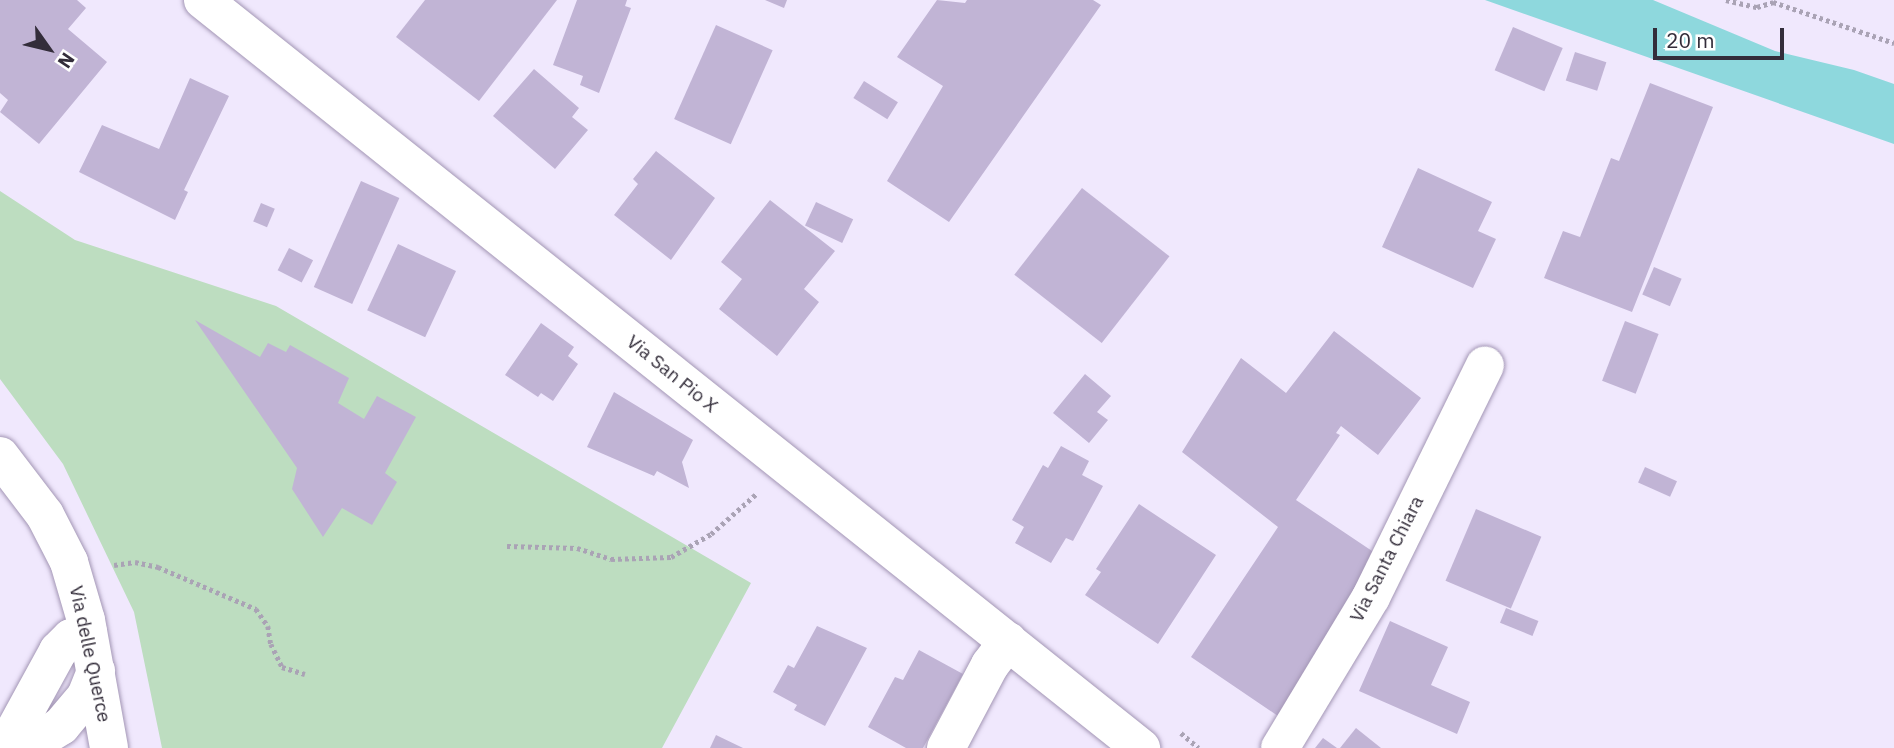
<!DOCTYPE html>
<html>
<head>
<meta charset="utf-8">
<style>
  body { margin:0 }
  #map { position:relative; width:1894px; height:748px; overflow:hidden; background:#f0e8fd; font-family:"IBM Plex Sans",sans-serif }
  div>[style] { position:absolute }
  .green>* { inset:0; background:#bdddc0 }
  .water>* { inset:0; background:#8ed8dd }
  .building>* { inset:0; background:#c1b4d5; transform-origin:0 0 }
  .path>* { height:4.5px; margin-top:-2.25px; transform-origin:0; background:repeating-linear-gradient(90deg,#aaa3b5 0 3.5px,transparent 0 7px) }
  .roads { filter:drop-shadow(0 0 2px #a396b5) drop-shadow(0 0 2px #a396b5) }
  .minor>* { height:38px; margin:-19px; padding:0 19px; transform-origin:19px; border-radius:19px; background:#fff }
  .tertiary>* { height:38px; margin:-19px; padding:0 19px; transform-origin:19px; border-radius:19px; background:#fff }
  span { translate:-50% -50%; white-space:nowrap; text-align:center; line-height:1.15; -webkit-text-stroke:6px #fff; paint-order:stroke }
  .street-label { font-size:19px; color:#332d3a }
  .north { position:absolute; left:14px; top:14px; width:70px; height:70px; -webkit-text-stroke:5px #fff; paint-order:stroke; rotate:124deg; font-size:19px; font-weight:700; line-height:28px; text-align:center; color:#332d3a }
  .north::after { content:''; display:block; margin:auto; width:24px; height:32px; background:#332d3a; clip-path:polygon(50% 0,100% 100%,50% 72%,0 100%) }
  .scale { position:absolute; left:1653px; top:28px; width:131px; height:32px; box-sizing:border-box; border:4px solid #332d3a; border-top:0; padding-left:9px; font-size:21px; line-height:24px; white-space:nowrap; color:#332d3a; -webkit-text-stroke:5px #fff; paint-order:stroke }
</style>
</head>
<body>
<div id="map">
  <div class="green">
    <i style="clip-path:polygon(0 191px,75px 240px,276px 306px,751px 583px,662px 748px,162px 748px,134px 612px,63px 464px,0 379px)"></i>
  </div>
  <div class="water">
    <i style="clip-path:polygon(1485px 0,1653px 0,1775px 51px,1854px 70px,1894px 84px,1894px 144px)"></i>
  </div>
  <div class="building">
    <i style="clip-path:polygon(0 0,77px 0,86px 8px,68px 29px,107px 62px,39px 144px,0 112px,8px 100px,0 93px)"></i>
    <i style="clip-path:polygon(425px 0,557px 0,479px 101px,396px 37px)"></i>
    <i style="clip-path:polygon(577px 0,627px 0,625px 6px,631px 8px,599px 93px,580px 85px,583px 76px,553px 65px)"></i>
    <i style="clip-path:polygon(765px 0,787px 0,784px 8px)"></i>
    <i style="clip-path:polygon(937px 0,965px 3px,967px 0,1093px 0,1101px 5px,949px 222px,887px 181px,943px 86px,897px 57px)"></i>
    <i style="left:716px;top:25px;width:62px;height:103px;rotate:24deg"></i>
    <i style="left:1513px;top:27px;width:54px;height:47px;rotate:23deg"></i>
    <i style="left:1575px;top:52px;width:33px;height:30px;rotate:18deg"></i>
    <i style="clip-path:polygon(534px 69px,579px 108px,572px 117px,588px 130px,555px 169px,493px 116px)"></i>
    <i style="clip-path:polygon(190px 78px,229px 96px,184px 190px,188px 192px,175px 220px,79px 172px,102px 125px,159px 149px)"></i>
    <i style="left:864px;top:81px;width:40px;height:20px;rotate:32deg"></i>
    <i style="clip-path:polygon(1650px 83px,1713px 107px,1632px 312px,1544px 278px,1563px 231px,1580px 237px,1611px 158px,1619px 161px)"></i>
    <i style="clip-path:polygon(656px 151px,715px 198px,671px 260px,614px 215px,638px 184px,633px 179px)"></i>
    <i style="clip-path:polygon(1418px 168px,1492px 202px,1478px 231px,1496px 239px,1473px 288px,1382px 247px)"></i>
    <i style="left:361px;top:181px;width:42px;height:116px;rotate:24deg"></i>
    <i style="left:1082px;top:188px;width:111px;height:110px;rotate:38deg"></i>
    <i style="clip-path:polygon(770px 200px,835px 251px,804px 289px,819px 302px,777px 356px,719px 309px,742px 279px,721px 262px)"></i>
    <i style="left:816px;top:202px;width:41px;height:26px;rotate:25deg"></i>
    <i style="left:261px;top:203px;width:15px;height:20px;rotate:23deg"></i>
    <i style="left:398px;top:244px;width:64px;height:73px;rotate:25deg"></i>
    <i style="left:289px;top:248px;width:27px;height:25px;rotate:27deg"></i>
    <i style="left:1654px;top:267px;width:30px;height:30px;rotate:23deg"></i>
    <i style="clip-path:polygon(195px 320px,260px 357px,268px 343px,286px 352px,290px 345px,349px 378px,338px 403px,364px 419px,377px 396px,416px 417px,385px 473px,397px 482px,372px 525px,342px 508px,323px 537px,292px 489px,297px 468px)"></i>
    <i style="left:1625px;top:321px;width:36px;height:64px;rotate:21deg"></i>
    <i style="clip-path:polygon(541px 323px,574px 347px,568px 356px,578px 364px,553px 401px,541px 393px,538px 397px,505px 375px)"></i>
    <i style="clip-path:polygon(1334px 331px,1421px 398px,1378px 455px,1341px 426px,1336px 433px,1340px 435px,1296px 500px,1384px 559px,1278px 716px,1191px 657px,1278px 527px,1182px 452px,1241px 358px,1286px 393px)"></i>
    <i style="clip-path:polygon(1085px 374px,1111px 396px,1097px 412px,1108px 420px,1089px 443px,1053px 413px)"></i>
    <i style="clip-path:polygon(614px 392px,693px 440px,682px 462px,689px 488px,657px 471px,654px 476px,587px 447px)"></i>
    <i style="clip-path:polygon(1061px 446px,1089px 461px,1082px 475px,1103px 486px,1073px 541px,1066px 538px,1051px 563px,1015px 543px,1024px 527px,1012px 520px,1043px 465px,1048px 468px)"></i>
    <i style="left:1645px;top:467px;width:35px;height:17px;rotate:24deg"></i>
    <i style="clip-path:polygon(1139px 504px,1216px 555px,1158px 644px,1085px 595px,1101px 572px,1096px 569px)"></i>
    <i style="left:1476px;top:509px;width:71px;height:78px;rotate:23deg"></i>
    <i style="left:1506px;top:608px;width:35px;height:16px;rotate:22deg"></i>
    <i style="clip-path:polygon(1390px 621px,1448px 647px,1431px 685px,1470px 702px,1457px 734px,1359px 691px)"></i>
    <i style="clip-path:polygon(817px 626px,867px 648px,825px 726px,794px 710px,797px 705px,773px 692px,788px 665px,794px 668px)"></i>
    <i style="clip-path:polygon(919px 650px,963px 674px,923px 748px,906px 748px,868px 727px,895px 677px,903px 680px)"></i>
    <i style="clip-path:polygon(1356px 728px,1381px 748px,1340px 748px)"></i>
    <i style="clip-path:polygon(716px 735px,743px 748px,710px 748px)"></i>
    <i style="clip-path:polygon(1323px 738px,1337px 748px,1315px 748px)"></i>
  </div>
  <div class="path">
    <i style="left:1726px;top:0;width:32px;rotate:13deg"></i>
    <i style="left:1757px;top:7px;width:17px;rotate:-17deg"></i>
    <i style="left:1773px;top:2px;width:128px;rotate:18.7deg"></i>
    <i style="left:507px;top:546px;width:70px;rotate:1.6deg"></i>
    <i style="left:577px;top:548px;width:36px;rotate:18deg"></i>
    <i style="left:611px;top:559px;width:60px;rotate:-1.9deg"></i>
    <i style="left:671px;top:557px;width:46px;rotate:-29.9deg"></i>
    <i style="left:711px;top:534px;width:60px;rotate:-41.6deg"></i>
    <i style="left:114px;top:565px;width:21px;rotate:-8deg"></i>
    <i style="left:135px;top:562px;width:24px;rotate:12deg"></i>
    <i style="left:158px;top:567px;width:107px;rotate:23.2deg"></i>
    <i style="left:256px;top:609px;width:21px;rotate:55deg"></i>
    <i style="left:268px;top:626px;width:18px;rotate:81deg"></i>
    <i style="left:271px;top:644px;width:25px;rotate:64deg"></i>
    <i style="left:282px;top:667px;width:24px;rotate:17deg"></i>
    <i style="left:1181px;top:733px;width:23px;rotate:40deg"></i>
  </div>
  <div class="roads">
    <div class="minor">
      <i style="left:0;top:456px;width:74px;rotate:52.7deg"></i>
      <i style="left:45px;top:515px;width:53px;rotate:62.9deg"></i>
      <i style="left:69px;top:562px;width:60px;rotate:73.7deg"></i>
      <i style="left:86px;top:620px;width:130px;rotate:79.8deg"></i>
      <i style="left:5px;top:748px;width:111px;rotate:-61.3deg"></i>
      <i style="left:58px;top:651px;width:18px;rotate:-45deg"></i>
      <i style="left:71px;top:638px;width:18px;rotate:-19deg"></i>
      <i style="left:12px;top:748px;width:15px;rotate:-28deg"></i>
      <i style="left:25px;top:741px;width:21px;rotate:-14deg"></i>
      <i style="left:45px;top:736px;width:19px;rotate:-32deg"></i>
      <i style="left:61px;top:726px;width:39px;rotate:-50deg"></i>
      <i style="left:86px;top:696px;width:27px;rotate:-68deg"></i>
      <i style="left:946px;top:748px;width:94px;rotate:-62.1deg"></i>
      <i style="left:990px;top:665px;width:30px;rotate:-53deg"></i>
      <i style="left:1280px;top:748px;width:176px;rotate:-58.9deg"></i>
      <i style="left:1371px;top:597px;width:258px;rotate:-63.8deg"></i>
    </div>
    <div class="tertiary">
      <i style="left:203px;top:0;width:1200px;rotate:38.57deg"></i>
    </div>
  </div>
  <div class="street-label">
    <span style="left:672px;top:374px;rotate:39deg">Via San Pio X</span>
    <span style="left:1387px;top:559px;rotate:-63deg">Via Santa Chiara</span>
    <span style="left:90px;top:654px;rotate:78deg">Via delle Querce</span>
  </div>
  <div class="north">N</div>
  <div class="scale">20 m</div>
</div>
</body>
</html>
